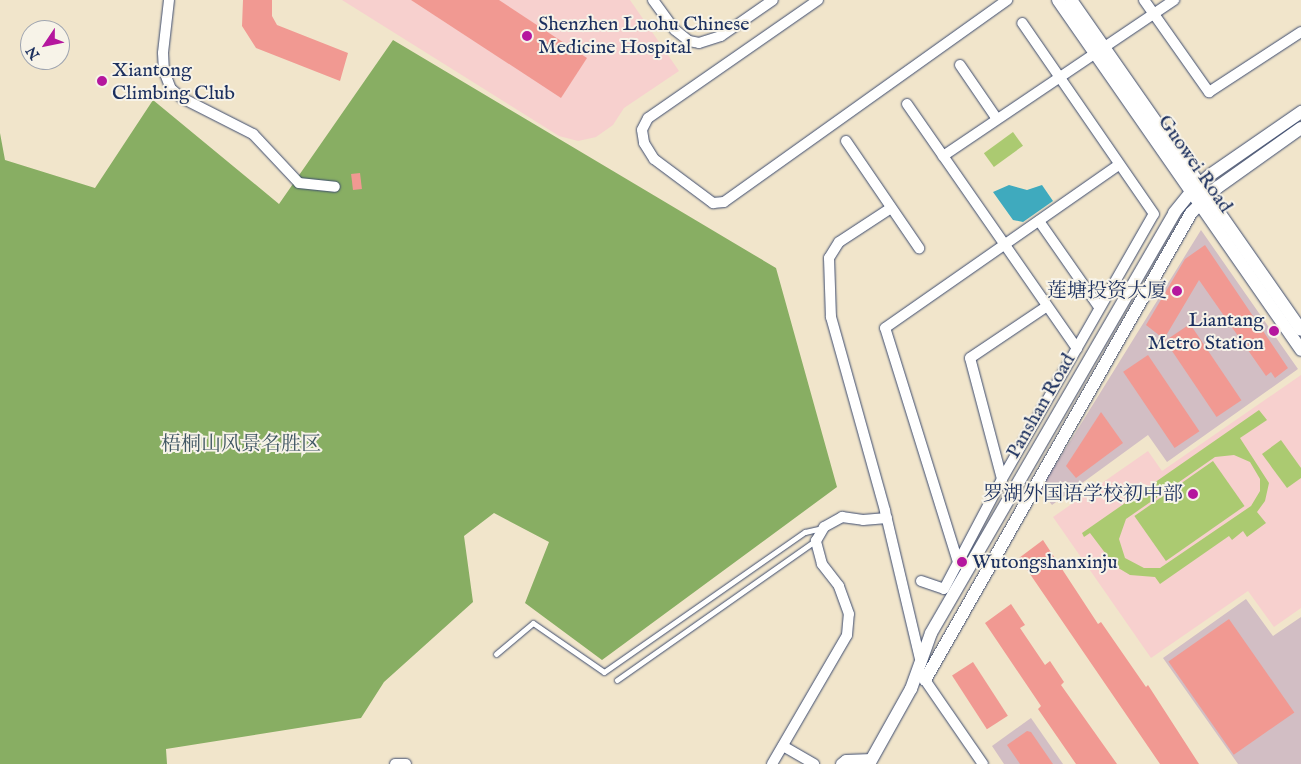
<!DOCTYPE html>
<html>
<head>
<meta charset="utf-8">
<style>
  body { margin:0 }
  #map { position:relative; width:1301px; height:764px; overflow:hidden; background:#f1e5cb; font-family:"IM FELL English","Noto Serif SC",serif }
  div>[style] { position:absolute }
  .built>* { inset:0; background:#f7d0ce }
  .industrial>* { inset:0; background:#d2bec4 }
  .green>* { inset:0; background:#abca71; transform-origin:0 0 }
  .forest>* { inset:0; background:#88ae63 }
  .water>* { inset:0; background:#3faabe }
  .building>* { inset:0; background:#f19992; transform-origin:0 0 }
  .roads { filter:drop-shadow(0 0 1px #3b4a6e) drop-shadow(0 0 1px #3b4a6e) }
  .service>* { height:5px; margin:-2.5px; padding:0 2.5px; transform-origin:2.5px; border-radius:2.5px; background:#fff }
  .minor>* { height:10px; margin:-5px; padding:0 5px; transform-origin:5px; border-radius:5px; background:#fff }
  .tertiary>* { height:12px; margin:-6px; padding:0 6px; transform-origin:6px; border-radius:6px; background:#fff }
  .dots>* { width:14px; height:14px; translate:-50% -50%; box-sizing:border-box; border:2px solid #f7f3e8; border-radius:50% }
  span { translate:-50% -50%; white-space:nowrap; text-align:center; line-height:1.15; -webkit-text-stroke:4px #f7f3e8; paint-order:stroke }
  .poi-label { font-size:20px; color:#1b2f5e }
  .left { translate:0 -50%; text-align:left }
  .right { translate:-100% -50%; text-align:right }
  .street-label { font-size:20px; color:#1b2f5e }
  .park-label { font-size:20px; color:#3f5663 }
  .north { position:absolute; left:20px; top:20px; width:50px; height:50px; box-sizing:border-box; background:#f7f3e8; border:1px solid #9fa5b1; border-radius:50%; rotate:236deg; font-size:14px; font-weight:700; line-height:20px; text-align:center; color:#1b2f5e }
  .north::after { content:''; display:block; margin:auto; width:18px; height:22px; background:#b5179e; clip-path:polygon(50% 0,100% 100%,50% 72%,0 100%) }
</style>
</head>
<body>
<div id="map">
  <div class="built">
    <i style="clip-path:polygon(342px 0,630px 0,679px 71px,624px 108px,613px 125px,596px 137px,578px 141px,559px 136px)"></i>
    <i style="clip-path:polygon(1301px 375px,1301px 608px,1274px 627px,1248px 591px,1151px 658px,1053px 517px,1148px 451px,1162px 471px)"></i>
  </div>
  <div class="industrial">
    <i style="clip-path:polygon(1201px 230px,1298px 369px,1167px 462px,1148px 435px,1052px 505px,1040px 490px)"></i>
    <i style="clip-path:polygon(1246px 599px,1273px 636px,1301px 617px,1301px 764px,1238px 764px,1163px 658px)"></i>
    <i style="clip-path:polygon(1031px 718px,1063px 764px,1004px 764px,992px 746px)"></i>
  </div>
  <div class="green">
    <i style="left:1013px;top:132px;width:17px;height:36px;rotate:54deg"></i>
    <i style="clip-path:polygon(evenodd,1259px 410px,1267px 420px,1240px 438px,1269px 483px,1265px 501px,1257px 512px,1266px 523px,1247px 537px,1243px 531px,1232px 540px,1229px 536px,1160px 584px,1155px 577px,1130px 575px,1115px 566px,1090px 533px,1084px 537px,1082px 533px,1259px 410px,1234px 455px,1250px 462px,1260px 479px,1260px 491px,1251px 506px,1160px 568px,1144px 568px,1125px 558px,1119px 539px,1126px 519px,1215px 457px,1234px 455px)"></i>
    <i style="clip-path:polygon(1281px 440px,1301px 468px,1301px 478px,1287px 488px,1262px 454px)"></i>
    <i style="left:1213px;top:461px;width:55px;height:96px;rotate:55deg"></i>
  </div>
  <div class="forest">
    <i style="clip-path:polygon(393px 40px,776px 268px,837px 487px,602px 660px,525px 603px,549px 542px,494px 513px,464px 536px,473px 602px,384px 682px,361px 718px,166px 749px,167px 764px,0 764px,0 133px,5px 160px,95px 188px,153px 100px,279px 204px)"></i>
  </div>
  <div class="water">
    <i style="clip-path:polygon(1009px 185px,1027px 190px,1042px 185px,1053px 201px,1023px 222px,1013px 220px,993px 192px)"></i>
  </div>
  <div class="building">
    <i style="clip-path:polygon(243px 0,272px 0,272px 16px,277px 25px,348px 53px,340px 81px,256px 48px,242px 26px)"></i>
    <i style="clip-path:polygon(411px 0,499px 0,587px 58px,561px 98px)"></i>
    <i style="left:360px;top:173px;width:16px;height:9px;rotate:83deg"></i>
    <i style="clip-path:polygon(1205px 245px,1288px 368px,1275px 378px,1271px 372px,1266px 376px,1199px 280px,1164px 339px,1146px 325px,1185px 259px)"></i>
    <i style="left:1190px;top:324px;width:92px;height:30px;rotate:56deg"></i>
    <i style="left:1148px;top:355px;width:92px;height:30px;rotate:56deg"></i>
    <i style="clip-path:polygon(1101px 412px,1123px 443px,1076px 478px,1066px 466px)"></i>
    <i style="clip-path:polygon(1043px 540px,1098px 624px,1101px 622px,1146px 687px,1148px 685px,1199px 764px,1160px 764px,1019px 558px)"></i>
    <i style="clip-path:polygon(1011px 604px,1025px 625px,1020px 628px,1045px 665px,1050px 661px,1064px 682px,1061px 685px,1117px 764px,1076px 764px,1038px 709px,1041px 706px,985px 623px)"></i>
    <i style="left:1229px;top:619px;width:114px;height:74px;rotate:55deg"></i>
    <i style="left:973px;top:662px;width:64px;height:25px;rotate:57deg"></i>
    <i style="clip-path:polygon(1027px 731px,1031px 732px,1053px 764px,1020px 764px,1007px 745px)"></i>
  </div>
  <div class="roads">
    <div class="service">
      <i style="left:496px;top:654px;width:48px;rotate:-40deg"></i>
      <i style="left:533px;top:623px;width:86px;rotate:34.6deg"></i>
      <i style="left:604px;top:672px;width:245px;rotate:-34.9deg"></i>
      <i style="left:805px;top:532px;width:17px;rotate:-13deg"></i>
      <i style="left:617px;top:680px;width:242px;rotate:-35.1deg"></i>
    </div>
    <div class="minor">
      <i style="left:169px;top:0;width:53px;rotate:96.5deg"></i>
      <i style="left:163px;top:53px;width:18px;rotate:87deg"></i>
      <i style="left:164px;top:71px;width:19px;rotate:69deg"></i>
      <i style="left:171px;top:89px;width:14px;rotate:39deg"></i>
      <i style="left:182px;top:98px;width:80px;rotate:26.9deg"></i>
      <i style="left:253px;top:134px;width:67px;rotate:46.8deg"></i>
      <i style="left:299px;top:183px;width:36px;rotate:6deg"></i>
      <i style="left:653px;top:0;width:37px;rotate:54deg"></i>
      <i style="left:675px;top:30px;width:18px;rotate:38deg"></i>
      <i style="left:689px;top:41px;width:10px;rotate:11deg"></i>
      <i style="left:699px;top:43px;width:23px;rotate:-18deg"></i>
      <i style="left:721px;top:36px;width:63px;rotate:-34.7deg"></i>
      <i style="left:818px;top:0;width:207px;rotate:145.2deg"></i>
      <i style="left:648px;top:118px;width:13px;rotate:117deg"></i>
      <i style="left:642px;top:130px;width:13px;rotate:81deg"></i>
      <i style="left:644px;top:143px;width:19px;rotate:58deg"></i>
      <i style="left:654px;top:159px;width:74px;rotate:36.7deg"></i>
      <i style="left:713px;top:203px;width:11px;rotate:-5deg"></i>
      <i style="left:724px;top:202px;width:348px;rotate:-35.5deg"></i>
      <i style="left:1144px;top:0;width:113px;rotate:54.8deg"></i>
      <i style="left:1209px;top:92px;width:110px;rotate:-33.1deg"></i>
      <i style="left:960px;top:65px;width:65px;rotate:55.6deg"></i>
      <i style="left:907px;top:104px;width:298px;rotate:55.2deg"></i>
      <i style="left:846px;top:141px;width:130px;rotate:55.7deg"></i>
      <i style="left:943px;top:156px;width:279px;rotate:-34deg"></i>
      <i style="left:891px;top:208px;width:62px;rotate:146.8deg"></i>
      <i style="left:839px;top:242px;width:19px;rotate:122deg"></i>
      <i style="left:829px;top:258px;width:59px;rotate:88.1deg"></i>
      <i style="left:831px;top:317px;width:201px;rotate:74.4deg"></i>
      <i style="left:885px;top:511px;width:156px;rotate:76.7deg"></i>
      <i style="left:1039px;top:221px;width:105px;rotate:55.1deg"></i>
      <i style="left:1002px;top:479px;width:125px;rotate:-104.8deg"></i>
      <i style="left:970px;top:358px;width:92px;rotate:-33.9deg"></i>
      <i style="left:958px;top:562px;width:245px;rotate:-107.3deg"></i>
      <i style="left:885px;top:328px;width:285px;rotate:-34.9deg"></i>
      <i style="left:921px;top:581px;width:24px;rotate:19deg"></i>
      <i style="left:944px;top:589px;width:124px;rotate:-62.2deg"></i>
      <i style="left:1002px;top:479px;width:305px;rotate:-60.2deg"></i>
      <i style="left:1154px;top:214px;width:232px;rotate:-124.6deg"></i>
      <i style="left:925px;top:680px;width:102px;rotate:55.4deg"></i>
      <i style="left:783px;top:746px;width:36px;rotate:30deg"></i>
      <i style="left:395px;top:764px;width:11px"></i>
      <i style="left:772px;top:764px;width:149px;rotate:-59.8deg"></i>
      <i style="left:847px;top:635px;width:21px;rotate:-85deg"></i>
      <i style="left:849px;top:614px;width:30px;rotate:-110deg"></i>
      <i style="left:839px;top:586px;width:28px;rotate:-128deg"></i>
      <i style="left:822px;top:564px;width:24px;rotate:-105deg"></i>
      <i style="left:816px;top:541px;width:16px;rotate:-60deg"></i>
      <i style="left:824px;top:527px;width:21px;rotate:-29deg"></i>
      <i style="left:842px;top:517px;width:21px;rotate:8deg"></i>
      <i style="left:863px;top:520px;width:24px;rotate:-5deg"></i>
      <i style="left:841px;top:764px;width:6px;rotate:-39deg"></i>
      <i style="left:846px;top:760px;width:26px;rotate:-2deg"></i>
    </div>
    <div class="tertiary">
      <i style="left:1058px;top:0;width:426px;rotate:55.2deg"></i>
      <i style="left:1071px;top:0;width:402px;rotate:55.1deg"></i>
      <i style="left:925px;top:680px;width:537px;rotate:-60.33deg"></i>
      <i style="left:1191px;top:213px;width:37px;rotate:-44deg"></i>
      <i style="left:1218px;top:187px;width:102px;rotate:-35.4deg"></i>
      <i style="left:869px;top:764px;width:86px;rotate:-60.8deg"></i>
      <i style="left:911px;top:689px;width:59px;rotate:-70.3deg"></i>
      <i style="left:931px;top:633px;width:485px;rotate:-59.9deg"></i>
      <i style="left:1174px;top:213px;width:27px;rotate:-51deg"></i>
      <i style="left:1191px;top:192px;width:25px;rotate:-42deg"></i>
      <i style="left:1210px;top:175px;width:111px;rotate:-34.7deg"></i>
    </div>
  </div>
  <div class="dots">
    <i style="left:527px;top:36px;background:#b5179e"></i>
    <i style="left:102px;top:81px;background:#b5179e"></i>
    <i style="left:1177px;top:291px;background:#b5179e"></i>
    <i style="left:1274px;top:331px;background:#b5179e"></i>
    <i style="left:1193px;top:494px;background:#b5179e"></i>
    <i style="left:962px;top:562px;background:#b5179e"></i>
  </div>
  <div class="poi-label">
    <span class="left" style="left:538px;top:36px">Shenzhen Luohu Chinese<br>Medicine Hospital</span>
    <span class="left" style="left:112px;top:82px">Xiantong<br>Climbing Club</span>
    <span class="right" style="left:1167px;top:291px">莲塘投资大厦</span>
    <span class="right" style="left:1264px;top:332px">Liantang<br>Metro Station</span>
    <span class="right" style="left:1183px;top:494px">罗湖外国语学校初中部</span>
    <span class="left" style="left:972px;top:562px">Wutongshanxinju</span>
  </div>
  <div class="street-label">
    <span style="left:1195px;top:164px;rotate:55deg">Guowei Road</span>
    <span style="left:1041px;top:406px;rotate:-60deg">Panshan Road</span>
  </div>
  <div class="park-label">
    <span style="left:241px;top:444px">梧桐山风景名胜区</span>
  </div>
  <div class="north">N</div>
</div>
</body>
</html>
